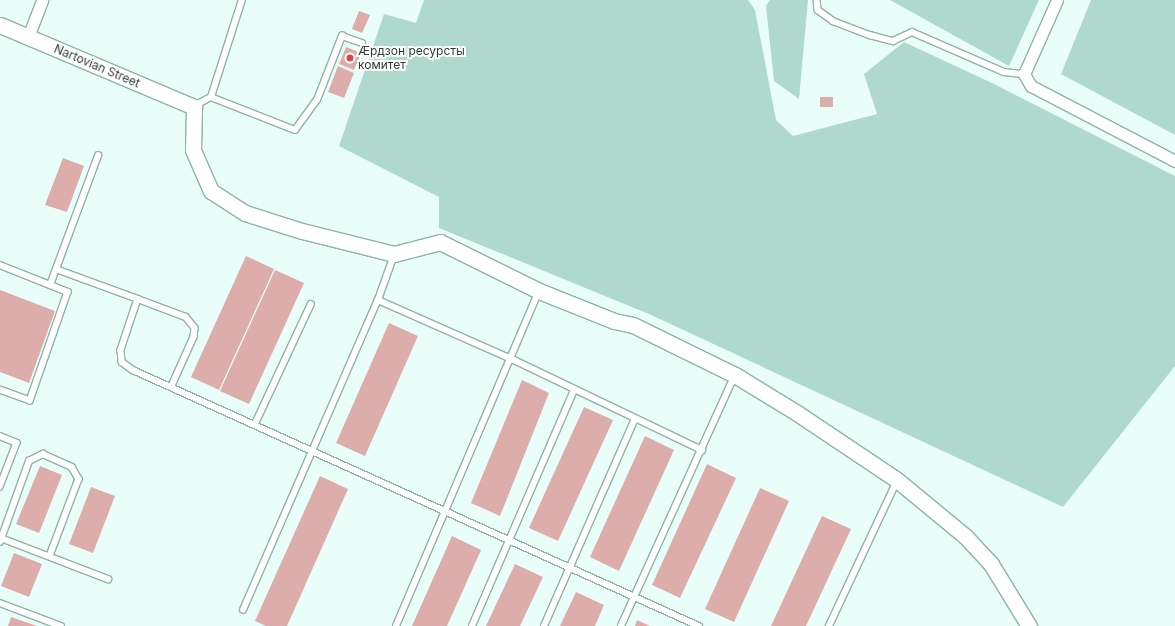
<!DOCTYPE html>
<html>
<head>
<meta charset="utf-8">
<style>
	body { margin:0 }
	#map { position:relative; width:1175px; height:626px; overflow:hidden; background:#e9fef8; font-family:Inter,sans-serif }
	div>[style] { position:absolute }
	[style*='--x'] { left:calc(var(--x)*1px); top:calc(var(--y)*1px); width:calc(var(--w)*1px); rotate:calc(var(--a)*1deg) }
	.green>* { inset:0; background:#b0d9ce }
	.building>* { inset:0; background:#dcadab }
	.roads { filter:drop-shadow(1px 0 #90b2a9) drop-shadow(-1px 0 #90b2a9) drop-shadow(0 1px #90b2a9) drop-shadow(0 -1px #90b2a9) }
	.lane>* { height:5.5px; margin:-2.75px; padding:0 2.75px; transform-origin:2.75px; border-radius:2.75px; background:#fff }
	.street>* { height:11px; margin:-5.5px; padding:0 5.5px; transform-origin:5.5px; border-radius:5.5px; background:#fff }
	.secondary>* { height:15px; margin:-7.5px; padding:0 7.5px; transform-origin:7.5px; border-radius:7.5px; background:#fff }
	.dots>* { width:11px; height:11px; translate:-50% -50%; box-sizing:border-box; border:2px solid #fff; border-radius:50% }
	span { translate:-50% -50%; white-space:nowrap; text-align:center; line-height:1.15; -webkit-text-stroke:4px #fff; paint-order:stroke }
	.poi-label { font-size:12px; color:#2f3d39 }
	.left { translate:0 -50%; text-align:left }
	.street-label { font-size:12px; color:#2f3d39 }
</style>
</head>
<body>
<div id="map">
	<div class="green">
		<i style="clip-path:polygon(424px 0,748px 0,755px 10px,776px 120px,793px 136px,877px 114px,864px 74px,904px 42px,992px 83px,1175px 176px,1175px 366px,1063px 507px,649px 314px,439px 228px,439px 197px,339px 146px,384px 14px,416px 23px)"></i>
		<i style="clip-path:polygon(770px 0,808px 0,799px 99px,774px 81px,766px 6px)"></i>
		<i style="clip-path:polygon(890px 0,1039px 0,1009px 66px)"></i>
		<i style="clip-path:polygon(1091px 0,1175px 0,1175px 135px,1061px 74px)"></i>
	</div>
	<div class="building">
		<i style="clip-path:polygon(359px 11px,370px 15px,362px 33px,352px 29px)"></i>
		<i style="clip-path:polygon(346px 47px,361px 53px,354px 70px,339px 64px)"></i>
		<i style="clip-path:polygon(338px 66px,354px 73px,344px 98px,328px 92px)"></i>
		<i style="clip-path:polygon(820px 97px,833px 97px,833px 107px,820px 107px)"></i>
		<i style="clip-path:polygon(63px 158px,84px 166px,67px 212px,45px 205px)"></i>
		<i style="clip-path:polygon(246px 256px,274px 269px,219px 390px,191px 377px)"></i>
		<i style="clip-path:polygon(275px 270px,304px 283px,249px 404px,220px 391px)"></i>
		<i style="clip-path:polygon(0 290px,55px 311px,29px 383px,0 372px)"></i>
		<i style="clip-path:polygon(389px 323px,418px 336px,365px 456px,336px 443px)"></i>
		<i style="clip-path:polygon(522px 380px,549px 393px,500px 516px,471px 503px)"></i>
		<i style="clip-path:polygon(584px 407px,613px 420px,558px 541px,529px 528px)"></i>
		<i style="clip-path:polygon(645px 436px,674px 450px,619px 571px,590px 557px)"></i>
		<i style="clip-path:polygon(707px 464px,736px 478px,680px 598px,652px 585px)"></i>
		<i style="clip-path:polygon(40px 466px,62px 475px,39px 533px,16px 524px)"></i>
		<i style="clip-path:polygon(320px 476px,348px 489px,287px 626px,266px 626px,255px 621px)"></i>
		<i style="clip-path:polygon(91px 487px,115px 496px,93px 553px,69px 544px)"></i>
		<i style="clip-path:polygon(760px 488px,789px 501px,734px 622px,705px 609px)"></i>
		<i style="clip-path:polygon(822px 516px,851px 529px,806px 626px,771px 626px)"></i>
		<i style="clip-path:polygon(452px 536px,481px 550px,447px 626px,412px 626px)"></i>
		<i style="clip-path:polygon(14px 553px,42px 564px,29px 597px,1px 586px)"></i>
		<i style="clip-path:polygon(515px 564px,543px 577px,520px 626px,486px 626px)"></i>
		<i style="clip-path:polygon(576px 592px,604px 605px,595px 626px,560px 626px)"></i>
		<i style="clip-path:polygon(11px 617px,37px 626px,8px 626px)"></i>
		<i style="clip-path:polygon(637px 620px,650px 626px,635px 626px)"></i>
	</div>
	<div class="roads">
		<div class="lane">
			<i style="--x:817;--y:0;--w:10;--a:84"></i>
			<i style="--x:818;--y:10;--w:19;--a:36"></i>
			<i style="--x:833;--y:21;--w:40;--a:21"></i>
			<i style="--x:870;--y:35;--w:24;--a:15"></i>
			<i style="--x:893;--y:41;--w:21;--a:-25"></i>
			<i style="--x:912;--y:32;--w:100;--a:23.5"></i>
			<i style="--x:1004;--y:72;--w:20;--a:6"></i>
			<i style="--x:211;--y:97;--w:90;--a:21.4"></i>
			<i style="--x:295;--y:130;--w:37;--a:-54"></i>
			<i style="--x:317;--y:100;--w:69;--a:-68.7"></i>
			<i style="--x:342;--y:36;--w:21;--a:19"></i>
			<i style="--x:194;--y:106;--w:19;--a:-28"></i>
			<i style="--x:211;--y:97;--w:102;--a:-72.3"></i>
			<i style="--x:0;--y:265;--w:73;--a:21.7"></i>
			<i style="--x:68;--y:292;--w:115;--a:109.2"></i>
			<i style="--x:30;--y:401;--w:32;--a:-160"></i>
			<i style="--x:56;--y:269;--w:87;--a:20.1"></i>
			<i style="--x:138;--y:299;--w:54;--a:108.4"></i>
			<i style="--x:121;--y:350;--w:12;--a:85"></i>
			<i style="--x:122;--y:362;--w:14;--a:36"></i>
			<i style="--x:133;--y:370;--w:621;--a:24.34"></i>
			<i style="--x:50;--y:285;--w:138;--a:-69.6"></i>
			<i style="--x:138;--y:299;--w:51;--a:20.6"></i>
			<i style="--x:186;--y:317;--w:14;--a:51"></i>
			<i style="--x:195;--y:328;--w:9;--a:96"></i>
			<i style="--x:194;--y:337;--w:54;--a:114.2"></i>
			<i style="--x:378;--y:300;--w:146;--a:23.8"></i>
			<i style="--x:512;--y:359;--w:211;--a:25.6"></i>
			<i style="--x:255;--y:424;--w:132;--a:-65"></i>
			<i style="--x:0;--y:436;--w:18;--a:22"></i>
			<i style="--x:17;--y:443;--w:47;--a:111.1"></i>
			<i style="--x:1;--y:538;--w:115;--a:21"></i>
			<i style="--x:0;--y:542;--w:86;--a:-70.3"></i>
			<i style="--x:29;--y:461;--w:16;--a:-27"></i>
			<i style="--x:43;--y:454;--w:32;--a:24"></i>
			<i style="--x:72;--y:467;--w:14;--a:60"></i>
			<i style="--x:79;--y:479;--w:82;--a:110.6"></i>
			<i style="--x:0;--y:603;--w:65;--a:20.7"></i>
			<i style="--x:243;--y:610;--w:338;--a:-66.5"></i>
			<i style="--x:378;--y:300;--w:48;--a:-70.4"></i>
			<i style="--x:396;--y:626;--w:364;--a:-66.9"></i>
			<i style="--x:472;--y:626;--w:257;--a:-66.6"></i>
			<i style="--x:544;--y:626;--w:226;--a:-66.3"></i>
			<i style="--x:621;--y:626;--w:276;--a:-65.6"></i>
			<i style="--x:829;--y:626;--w:160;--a:-64.9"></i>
		</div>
		<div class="street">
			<i style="--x:1057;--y:0;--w:81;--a:114"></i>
			<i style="--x:1024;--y:74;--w:14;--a:60"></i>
			<i style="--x:1031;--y:86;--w:162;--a:27.5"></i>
			<i style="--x:28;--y:37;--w:40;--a:-69"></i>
		</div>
		<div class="secondary">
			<i style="--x:0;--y:25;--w:211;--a:22.9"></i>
			<i style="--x:194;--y:107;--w:43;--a:91.3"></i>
			<i style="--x:193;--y:150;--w:45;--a:66.3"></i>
			<i style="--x:211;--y:191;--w:40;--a:32.9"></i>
			<i style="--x:245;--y:213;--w:60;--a:17.5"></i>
			<i style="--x:302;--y:231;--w:95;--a:14"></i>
			<i style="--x:394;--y:254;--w:48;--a:-14.6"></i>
			<i style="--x:440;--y:242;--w:110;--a:26.3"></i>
			<i style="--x:539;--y:291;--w:81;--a:21.8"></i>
			<i style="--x:614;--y:321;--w:19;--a:12"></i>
			<i style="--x:633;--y:325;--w:114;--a:26.1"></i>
			<i style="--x:735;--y:375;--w:73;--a:31.5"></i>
			<i style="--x:797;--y:413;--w:120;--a:33.8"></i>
			<i style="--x:897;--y:480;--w:88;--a:39.5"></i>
			<i style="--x:965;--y:536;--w:38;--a:47"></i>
			<i style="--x:991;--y:564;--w:73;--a:58.5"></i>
		</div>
	</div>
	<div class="dots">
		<i style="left:350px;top:58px;background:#d6464c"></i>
	</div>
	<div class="poi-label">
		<span class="left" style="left:358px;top:58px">Æрдзон ресурсты<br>комитет</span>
	</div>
	<div class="street-label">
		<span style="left:97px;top:66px;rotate:23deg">Nartovian Street</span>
	</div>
</div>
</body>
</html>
